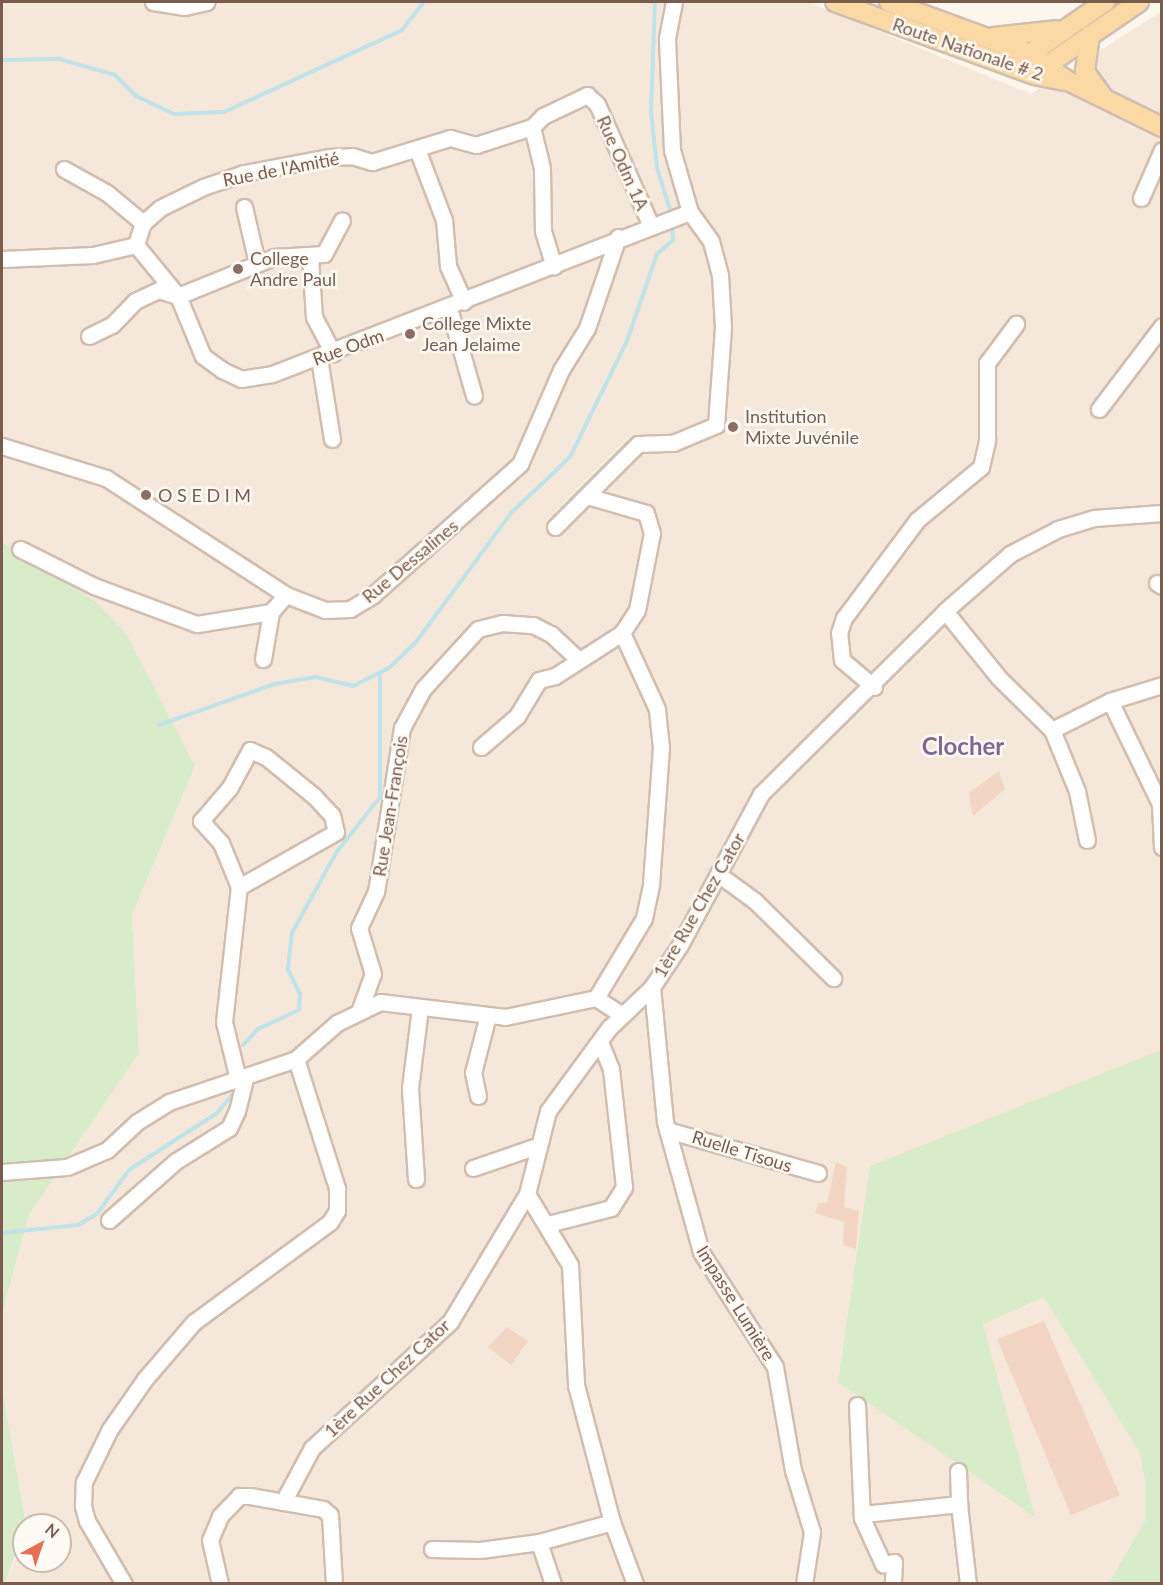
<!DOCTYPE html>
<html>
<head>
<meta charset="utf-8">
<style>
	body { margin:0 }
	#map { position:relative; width:1163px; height:1585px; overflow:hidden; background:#fdf6ec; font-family:Lato,sans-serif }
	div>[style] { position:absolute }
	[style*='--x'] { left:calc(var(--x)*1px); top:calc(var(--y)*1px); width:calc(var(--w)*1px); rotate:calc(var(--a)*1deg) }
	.residential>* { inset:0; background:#f5e8da }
	.green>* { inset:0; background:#d8ecc9 }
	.stream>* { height:4px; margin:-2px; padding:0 2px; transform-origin:2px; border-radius:2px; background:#bfe3e8 }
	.building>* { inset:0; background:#f3d5c3 }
	.roads { filter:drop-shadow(2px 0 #d1beb0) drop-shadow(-2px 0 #d1beb0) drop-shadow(0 2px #d1beb0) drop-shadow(0 -2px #d1beb0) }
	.minor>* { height:15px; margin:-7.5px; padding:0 7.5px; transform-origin:7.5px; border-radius:7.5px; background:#fff }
	.major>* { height:18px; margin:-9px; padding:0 9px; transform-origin:9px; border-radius:9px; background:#fbd9a5 }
	.dots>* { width:16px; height:16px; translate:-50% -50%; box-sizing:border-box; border:3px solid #fffaf3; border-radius:50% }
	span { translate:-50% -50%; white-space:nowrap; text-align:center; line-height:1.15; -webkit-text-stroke:5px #fffaf3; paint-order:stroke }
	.street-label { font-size:18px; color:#7a5c4d }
	.education-label { font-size:18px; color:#785e54 }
	.left { translate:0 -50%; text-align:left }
	.district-label { font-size:24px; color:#846695; font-weight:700 }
	.frame { position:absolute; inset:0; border:3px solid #7a5c4d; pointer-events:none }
	.north { position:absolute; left:12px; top:1513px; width:60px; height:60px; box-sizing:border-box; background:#fffaf3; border:2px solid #cabbb1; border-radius:50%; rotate:40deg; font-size:16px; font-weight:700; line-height:24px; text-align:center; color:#7a5c4d }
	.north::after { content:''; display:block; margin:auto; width:21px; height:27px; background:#e76f51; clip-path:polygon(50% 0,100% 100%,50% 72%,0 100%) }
</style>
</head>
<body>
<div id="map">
	<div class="residential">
		<i style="clip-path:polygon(2px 2px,808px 2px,1031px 94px,1161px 12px,1161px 1583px,5px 1583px,24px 1540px,24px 1561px,60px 1561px,60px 1525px,26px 1525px,2px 1387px,2px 1314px,29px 1215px,139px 1053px,132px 915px,195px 766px,53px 574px,2px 542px)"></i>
	</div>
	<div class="green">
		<i style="clip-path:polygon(2px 542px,96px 602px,127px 635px,195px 766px,132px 915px,139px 1053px,29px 1215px,2px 1314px)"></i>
		<i style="clip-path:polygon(1161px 1050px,1161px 1583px,1098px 1583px,1110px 1581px,1145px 1521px,1145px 1480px,1140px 1453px,1044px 1297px,983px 1324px,1035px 1517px,838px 1382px,870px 1166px)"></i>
		<i style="clip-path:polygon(2px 1387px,26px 1525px,5px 1584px,2px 1583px)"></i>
	</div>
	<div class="stream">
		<i style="--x:655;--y:2;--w:109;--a:92.1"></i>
		<i style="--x:651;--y:111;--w:57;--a:84"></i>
		<i style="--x:657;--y:168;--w:50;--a:72.6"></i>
		<i style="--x:2;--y:60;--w:57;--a:-1"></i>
		<i style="--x:59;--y:59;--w:58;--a:15.9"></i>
		<i style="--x:115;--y:75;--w:30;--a:45"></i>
		<i style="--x:136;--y:96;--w:42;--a:25.3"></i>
		<i style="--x:174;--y:114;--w:50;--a:-2.3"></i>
		<i style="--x:224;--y:112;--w:196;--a:-24.7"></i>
		<i style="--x:402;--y:30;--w:36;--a:-52"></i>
		<i style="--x:159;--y:725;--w:123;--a:-19.5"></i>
		<i style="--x:275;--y:684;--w:41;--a:-9.9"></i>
		<i style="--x:315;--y:677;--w:39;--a:13"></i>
		<i style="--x:353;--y:686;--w:40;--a:-26.6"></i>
		<i style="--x:389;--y:668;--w:37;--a:-44"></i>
		<i style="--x:416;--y:642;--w:160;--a:-53.6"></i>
		<i style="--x:511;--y:513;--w:81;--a:-43.5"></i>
		<i style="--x:570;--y:457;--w:129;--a:-63.8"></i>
		<i style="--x:627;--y:341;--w:92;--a:-71"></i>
		<i style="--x:657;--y:254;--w:21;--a:-41"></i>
		<i style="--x:673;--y:240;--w:17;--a:-93"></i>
		<i style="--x:243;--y:1045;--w:22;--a:-47"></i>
		<i style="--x:258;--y:1029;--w:45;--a:-24.9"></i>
		<i style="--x:299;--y:1010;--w:16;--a:-86"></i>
		<i style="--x:300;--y:994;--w:28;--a:-116"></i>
		<i style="--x:288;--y:969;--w:36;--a:-84"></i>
		<i style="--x:292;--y:933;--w:91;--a:-61.2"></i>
		<i style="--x:336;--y:853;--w:71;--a:-51.8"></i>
		<i style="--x:380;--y:797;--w:124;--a:-90"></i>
		<i style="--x:2;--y:1233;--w:76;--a:-6"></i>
		<i style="--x:78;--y:1225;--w:22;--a:-30"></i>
		<i style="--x:97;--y:1214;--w:54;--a:-54"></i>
		<i style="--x:129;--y:1170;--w:105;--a:-32.9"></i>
		<i style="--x:217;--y:1113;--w:26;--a:-50"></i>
	</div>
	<div class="building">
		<i style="clip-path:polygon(999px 771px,1005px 789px,973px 816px,969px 793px)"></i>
		<i style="clip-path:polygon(836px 1162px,847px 1167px,844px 1207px,859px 1211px,856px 1249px,843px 1245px,844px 1222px,815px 1213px,818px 1203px,827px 1203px)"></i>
		<i style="clip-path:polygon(1044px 1321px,1120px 1495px,1071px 1515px,997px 1339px)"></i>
		<i style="clip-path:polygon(507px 1327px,528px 1341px,511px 1365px,488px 1347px)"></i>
	</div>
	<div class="roads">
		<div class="minor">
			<i style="--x:153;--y:2;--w:32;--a:9"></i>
			<i style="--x:185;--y:7;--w:22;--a:-13"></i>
			<i style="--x:532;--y:127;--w:16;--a:-45"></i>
			<i style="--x:543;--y:116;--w:49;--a:-25.5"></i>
			<i style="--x:587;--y:95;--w:13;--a:42"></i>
			<i style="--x:597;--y:104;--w:133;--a:66.1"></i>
			<i style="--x:417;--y:149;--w:76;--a:69.2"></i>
			<i style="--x:444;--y:220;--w:46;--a:85"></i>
			<i style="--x:448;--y:266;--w:39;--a:66"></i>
			<i style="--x:64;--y:169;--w:49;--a:29.2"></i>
			<i style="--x:107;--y:193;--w:47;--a:39.8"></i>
			<i style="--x:1141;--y:198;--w:52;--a:-66.4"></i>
			<i style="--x:244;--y:207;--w:57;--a:76.9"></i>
			<i style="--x:143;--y:223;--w:23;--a:-41"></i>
			<i style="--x:160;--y:208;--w:48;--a:-26"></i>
			<i style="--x:203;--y:187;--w:43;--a:-18.9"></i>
			<i style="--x:244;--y:173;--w:86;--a:-10.7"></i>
			<i style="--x:329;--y:157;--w:23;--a:-2"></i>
			<i style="--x:352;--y:156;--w:21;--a:17"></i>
			<i style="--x:372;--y:162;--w:82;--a:-17.1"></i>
			<i style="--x:450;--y:138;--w:27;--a:15"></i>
			<i style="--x:476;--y:145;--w:59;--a:-17.8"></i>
			<i style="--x:532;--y:127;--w:42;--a:76.3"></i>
			<i style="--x:542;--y:168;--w:63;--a:89.1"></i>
			<i style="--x:543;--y:231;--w:37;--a:73"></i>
			<i style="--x:143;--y:223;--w:23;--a:108"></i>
			<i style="--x:136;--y:245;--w:66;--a:50.5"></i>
			<i style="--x:178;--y:296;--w:104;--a:-22.1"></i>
			<i style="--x:274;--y:257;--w:50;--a:-3.4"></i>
			<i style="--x:324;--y:254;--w:38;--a:-62"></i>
			<i style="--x:310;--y:257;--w:60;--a:86.2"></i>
			<i style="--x:314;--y:317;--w:41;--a:62.2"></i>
			<i style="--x:2;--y:259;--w:91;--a:-2.5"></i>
			<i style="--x:93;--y:255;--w:44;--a:-13.1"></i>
			<i style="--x:449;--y:308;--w:91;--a:74.1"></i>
			<i style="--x:89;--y:336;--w:25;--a:-26"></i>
			<i style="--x:112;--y:325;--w:33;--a:-46"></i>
			<i style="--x:135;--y:301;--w:26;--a:-25"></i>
			<i style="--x:159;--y:290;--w:20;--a:18"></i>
			<i style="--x:178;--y:296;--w:65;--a:67.4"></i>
			<i style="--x:203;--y:356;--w:24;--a:36"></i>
			<i style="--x:222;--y:370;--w:21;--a:25"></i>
			<i style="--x:241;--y:379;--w:31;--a:-9"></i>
			<i style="--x:272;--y:374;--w:448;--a:-21.2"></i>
			<i style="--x:319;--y:358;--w:82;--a:80.9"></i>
			<i style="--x:1099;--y:409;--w:104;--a:-52.8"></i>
			<i style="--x:2;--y:446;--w:109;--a:17.1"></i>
			<i style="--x:106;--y:478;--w:215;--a:33"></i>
			<i style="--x:286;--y:595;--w:42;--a:21"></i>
			<i style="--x:325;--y:610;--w:25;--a:-2"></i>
			<i style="--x:350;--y:609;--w:27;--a:-31"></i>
			<i style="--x:373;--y:595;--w:197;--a:-41.7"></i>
			<i style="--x:520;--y:464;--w:103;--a:-66.4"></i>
			<i style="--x:561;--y:370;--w:49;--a:-58.2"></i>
			<i style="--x:587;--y:328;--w:96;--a:-71.2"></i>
			<i style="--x:555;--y:527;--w:117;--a:-45"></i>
			<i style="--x:638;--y:444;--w:35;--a:-2"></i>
			<i style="--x:673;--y:443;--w:47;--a:-22.7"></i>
			<i style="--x:716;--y:425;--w:98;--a:-85.9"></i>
			<i style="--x:723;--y:327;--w:52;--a:-93.3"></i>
			<i style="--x:720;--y:275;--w:35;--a:-105"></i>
			<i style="--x:711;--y:241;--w:36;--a:-126"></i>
			<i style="--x:690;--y:212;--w:65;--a:-106.2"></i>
			<i style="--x:672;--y:150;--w:112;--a:-92.6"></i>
			<i style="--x:667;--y:38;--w:37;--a:-79"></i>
			<i style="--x:20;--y:549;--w:83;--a:26.6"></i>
			<i style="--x:94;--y:586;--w:110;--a:20.3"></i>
			<i style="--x:197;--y:624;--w:75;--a:-9.2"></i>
			<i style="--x:271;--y:612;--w:23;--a:-49"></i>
			<i style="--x:1157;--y:583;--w:6;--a:31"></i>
			<i style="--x:945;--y:611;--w:86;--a:51.1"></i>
			<i style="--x:999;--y:678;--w:74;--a:44.5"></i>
			<i style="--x:1052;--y:730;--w:66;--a:67.7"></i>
			<i style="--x:1077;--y:791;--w:50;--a:78.5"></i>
			<i style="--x:263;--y:659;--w:48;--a:-80.3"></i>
			<i style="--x:874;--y:687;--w:42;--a:-139.8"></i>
			<i style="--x:842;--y:660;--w:27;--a:-96"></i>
			<i style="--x:839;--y:633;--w:16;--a:-72"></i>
			<i style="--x:844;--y:618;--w:122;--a:-53.3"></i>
			<i style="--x:917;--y:520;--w:83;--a:-39.6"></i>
			<i style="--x:981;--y:467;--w:28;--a:-77"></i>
			<i style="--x:987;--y:440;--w:77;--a:-90"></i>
			<i style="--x:987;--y:363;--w:49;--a:-53.4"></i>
			<i style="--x:1110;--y:701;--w:114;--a:64.1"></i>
			<i style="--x:1160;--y:804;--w:43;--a:87.3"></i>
			<i style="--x:1052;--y:730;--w:65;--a:-26.6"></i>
			<i style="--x:1110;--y:701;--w:54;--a:-17.1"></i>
			<i style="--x:481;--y:747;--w:48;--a:-40.7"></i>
			<i style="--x:517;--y:716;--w:42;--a:-58.6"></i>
			<i style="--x:539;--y:680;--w:16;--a:-14"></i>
			<i style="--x:555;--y:676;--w:80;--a:-32.7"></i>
			<i style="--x:622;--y:633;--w:27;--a:-57"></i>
			<i style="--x:637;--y:610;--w:78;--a:-79"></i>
			<i style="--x:652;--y:533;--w:21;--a:-107"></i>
			<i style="--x:646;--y:513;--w:61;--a:-163.9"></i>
			<i style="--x:718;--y:874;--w:46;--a:36.1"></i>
			<i style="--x:755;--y:901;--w:110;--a:44.6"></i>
			<i style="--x:652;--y:987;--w:136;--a:84.5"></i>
			<i style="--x:665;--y:1122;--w:135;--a:74.5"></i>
			<i style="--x:701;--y:1252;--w:137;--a:57.2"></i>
			<i style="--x:775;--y:1367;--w:105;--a:80.1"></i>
			<i style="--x:793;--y:1470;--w:65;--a:73"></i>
			<i style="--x:812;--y:1532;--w:53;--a:98.7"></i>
			<i style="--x:596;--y:998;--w:93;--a:-59"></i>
			<i style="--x:644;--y:918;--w:35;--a:-78"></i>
			<i style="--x:651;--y:884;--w:136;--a:-85.8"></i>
			<i style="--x:661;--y:748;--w:39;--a:-96"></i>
			<i style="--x:657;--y:709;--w:84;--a:-114.7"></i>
			<i style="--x:360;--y:1009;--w:37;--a:-70"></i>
			<i style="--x:373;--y:974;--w:48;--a:-106.9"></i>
			<i style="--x:359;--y:928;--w:40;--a:-65"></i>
			<i style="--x:376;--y:892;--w:166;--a:-81"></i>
			<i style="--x:402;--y:728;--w:44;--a:-61.7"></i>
			<i style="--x:423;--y:689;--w:81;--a:-47.5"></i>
			<i style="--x:478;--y:629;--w:25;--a:-14"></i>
			<i style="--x:502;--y:623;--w:31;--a:4"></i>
			<i style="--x:533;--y:625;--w:20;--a:27"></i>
			<i style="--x:551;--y:634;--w:38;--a:43"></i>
			<i style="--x:478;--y:1096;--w:24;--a:-102"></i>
			<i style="--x:473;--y:1073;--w:60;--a:-75.5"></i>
			<i style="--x:667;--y:1130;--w:157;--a:15.9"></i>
			<i style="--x:473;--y:1168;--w:68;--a:-19"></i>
			<i style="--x:2;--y:1172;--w:65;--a:-4.4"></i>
			<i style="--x:67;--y:1167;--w:43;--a:-23"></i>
			<i style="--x:107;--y:1150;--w:41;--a:-43"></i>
			<i style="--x:137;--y:1122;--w:38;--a:-32"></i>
			<i style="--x:169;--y:1102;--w:134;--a:-18.7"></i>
			<i style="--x:296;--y:1059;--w:55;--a:-41.3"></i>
			<i style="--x:337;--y:1023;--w:48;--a:-26"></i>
			<i style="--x:380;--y:1002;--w:126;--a:6.8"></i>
			<i style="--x:505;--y:1017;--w:93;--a:-11.8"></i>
			<i style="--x:596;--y:998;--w:31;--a:33"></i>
			<i style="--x:416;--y:1179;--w:91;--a:-93.8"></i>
			<i style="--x:410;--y:1088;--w:81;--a:-82.9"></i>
			<i style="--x:527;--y:1194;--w:83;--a:58.8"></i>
			<i style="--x:570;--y:1265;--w:120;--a:87.1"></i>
			<i style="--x:576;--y:1385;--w:142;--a:75.3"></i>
			<i style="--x:612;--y:1522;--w:66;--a:69.6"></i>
			<i style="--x:109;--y:1220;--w:89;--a:-41.4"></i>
			<i style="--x:176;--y:1161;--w:62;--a:-31.9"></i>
			<i style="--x:229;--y:1128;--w:19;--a:-65"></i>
			<i style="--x:237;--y:1111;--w:30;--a:-76"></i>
			<i style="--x:244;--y:1082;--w:7;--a:-153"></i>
			<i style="--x:238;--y:1079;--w:59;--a:-103.8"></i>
			<i style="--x:224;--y:1022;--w:136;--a:-83.7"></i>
			<i style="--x:239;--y:887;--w:48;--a:-112.2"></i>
			<i style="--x:221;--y:843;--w:30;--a:-132"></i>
			<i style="--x:201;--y:821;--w:45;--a:-49.5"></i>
			<i style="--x:230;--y:787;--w:42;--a:-61.6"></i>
			<i style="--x:250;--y:750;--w:17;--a:24"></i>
			<i style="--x:266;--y:757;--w:62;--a:39.1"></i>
			<i style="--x:314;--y:796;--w:26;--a:47"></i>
			<i style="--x:332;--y:815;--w:17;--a:77"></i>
			<i style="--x:336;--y:832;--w:112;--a:150.4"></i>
			<i style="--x:548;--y:1224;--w:65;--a:-14.3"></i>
			<i style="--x:611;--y:1208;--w:25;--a:-58"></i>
			<i style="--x:624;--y:1187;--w:119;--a:-96.3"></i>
			<i style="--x:611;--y:1069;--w:29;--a:-112"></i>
			<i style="--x:857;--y:1405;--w:113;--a:87.5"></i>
			<i style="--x:862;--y:1518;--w:51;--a:65.5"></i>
			<i style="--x:883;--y:1564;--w:11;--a:-10"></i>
			<i style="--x:894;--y:1562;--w:22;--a:93"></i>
			<i style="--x:958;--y:1471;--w:33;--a:88"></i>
			<i style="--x:283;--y:1502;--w:61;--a:-61.8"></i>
			<i style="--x:312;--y:1448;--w:187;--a:-42.4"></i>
			<i style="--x:450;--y:1322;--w:149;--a:-59"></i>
			<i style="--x:527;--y:1194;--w:86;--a:-75.8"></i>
			<i style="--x:548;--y:1111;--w:103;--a:-53.7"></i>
			<i style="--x:609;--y:1028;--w:59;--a:-43.6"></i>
			<i style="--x:652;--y:987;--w:50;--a:-56.3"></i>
			<i style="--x:680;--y:945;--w:171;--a:-61.8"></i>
			<i style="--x:761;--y:794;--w:260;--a:-44.8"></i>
			<i style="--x:945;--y:611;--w:86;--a:-41.2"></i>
			<i style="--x:1010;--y:554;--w:54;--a:-27.5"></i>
			<i style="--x:1058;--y:529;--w:38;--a:-17"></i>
			<i style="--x:1094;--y:518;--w:68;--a:-4.2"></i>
			<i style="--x:863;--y:1514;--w:97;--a:-5.9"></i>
			<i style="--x:959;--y:1504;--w:81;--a:83.6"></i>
			<i style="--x:539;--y:1542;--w:44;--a:71.6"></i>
			<i style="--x:432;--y:1549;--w:48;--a:1.2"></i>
			<i style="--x:480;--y:1550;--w:60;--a:-7.7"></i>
			<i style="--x:539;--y:1542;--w:76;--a:-15.3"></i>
			<i style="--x:124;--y:1584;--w:73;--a:-120.4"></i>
			<i style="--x:87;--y:1521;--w:16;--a:-105"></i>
			<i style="--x:83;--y:1506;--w:24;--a:-88"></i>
			<i style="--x:84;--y:1482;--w:59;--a:-63.9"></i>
			<i style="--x:110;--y:1429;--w:61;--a:-55"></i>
			<i style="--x:145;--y:1379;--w:75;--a:-49.3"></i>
			<i style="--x:194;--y:1322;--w:169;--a:-36.3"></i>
			<i style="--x:330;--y:1222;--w:13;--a:-58"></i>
			<i style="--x:337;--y:1211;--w:23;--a:-90"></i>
			<i style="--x:337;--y:1188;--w:135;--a:-107.6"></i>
			<i style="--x:220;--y:1584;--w:45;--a:-102.8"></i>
			<i style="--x:210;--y:1540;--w:26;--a:-67"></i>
			<i style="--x:220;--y:1516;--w:28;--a:-46"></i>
			<i style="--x:239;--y:1496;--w:11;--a:0"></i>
			<i style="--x:250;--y:1496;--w:74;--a:10.1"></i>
			<i style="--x:323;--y:1509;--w:9;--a:41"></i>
			<i style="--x:330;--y:1515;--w:69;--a:86.7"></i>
		</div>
		<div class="major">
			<i style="--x:835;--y:2;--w:212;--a:20.1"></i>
			<i style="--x:1034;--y:75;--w:32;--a:11"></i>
			<i style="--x:889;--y:2;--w:150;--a:20.2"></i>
			<i style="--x:1030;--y:54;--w:47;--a:35.4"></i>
			<i style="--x:1068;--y:81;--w:105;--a:26.1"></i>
			<i style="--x:1090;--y:35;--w:37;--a:98"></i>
			<i style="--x:1085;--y:72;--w:31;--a:54"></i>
			<i style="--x:994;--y:37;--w:62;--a:-6.4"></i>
			<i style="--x:1023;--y:59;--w:100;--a:-34.8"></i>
			<i style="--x:1040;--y:70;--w:120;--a:-34.5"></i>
		</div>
	</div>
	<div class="dots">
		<i style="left:238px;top:269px;background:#8d6e63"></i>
		<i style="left:410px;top:334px;background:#8d6e63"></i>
		<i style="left:733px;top:427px;background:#8d6e63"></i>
		<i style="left:146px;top:495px;background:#8d6e63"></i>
	</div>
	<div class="street-label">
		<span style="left:968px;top:49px;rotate:19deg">Route Nationale # 2</span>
		<span style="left:623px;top:163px;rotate:66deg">Rue Odm 1A</span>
		<span style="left:281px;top:169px;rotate:-11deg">Rue de l'Amitié</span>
		<span style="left:348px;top:347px;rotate:-20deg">Rue Odm</span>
		<span style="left:410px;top:561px;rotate:-40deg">Rue Dessalines</span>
		<span style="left:390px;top:806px;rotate:-81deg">Rue Jean-François</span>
		<span style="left:699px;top:905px;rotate:-60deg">1ère Rue Chez Cator</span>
		<span style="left:742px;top:1151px;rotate:17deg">Ruelle Tisous</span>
		<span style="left:736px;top:1303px;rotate:58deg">Impasse Lumière</span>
		<span style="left:387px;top:1378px;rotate:-43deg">1ère Rue Chez Cator</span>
	</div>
	<div class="education-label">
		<span class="left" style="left:250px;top:269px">College<br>Andre Paul</span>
		<span class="left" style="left:422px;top:334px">College Mixte<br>Jean Jelaime</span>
		<span class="left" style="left:745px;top:427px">Institution<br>Mixte Juvénile</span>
		<span class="left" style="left:158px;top:495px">O S E D I M</span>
	</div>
	<div class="district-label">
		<span style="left:963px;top:746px">Clocher</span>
	</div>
	<div class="frame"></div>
	<div class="north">N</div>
</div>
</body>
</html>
